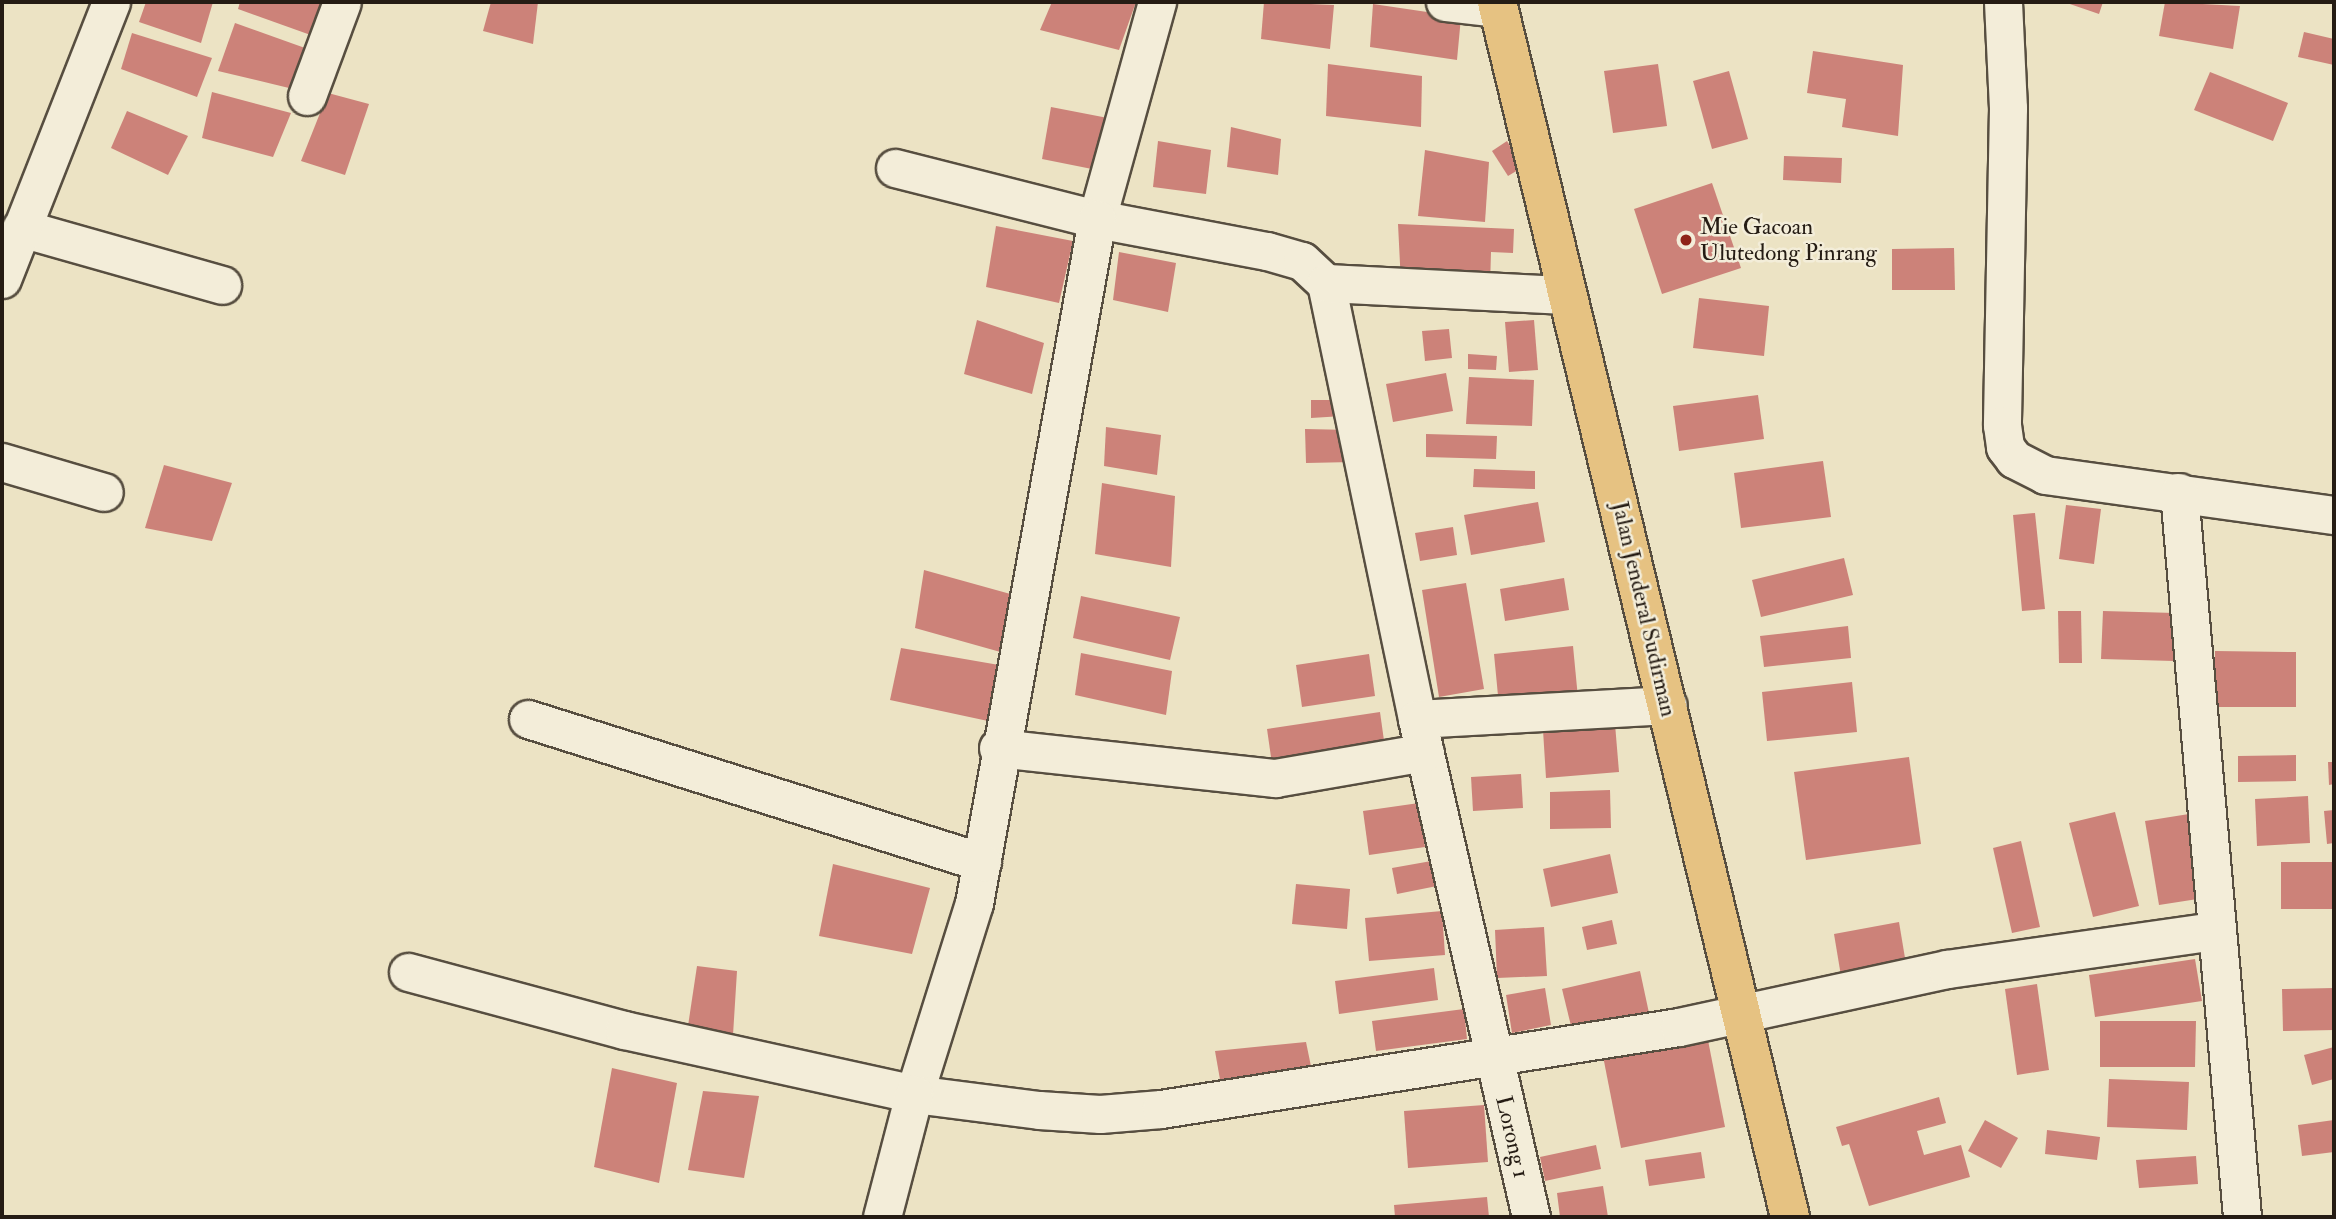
<!DOCTYPE html>
<html>
<head>
<meta charset="utf-8">
<style>
	body { margin:0 }
	#map { position:relative; width:2336px; height:1219px; overflow:hidden; background:#ece3c4; font-family:"IM FELL Double Pica",serif }
	div>[style] { position:absolute }
	[style*='--x'] { left:calc(var(--x)*1px); top:calc(var(--y)*1px); width:calc(var(--w)*1px); rotate:calc(var(--a)*1deg) }
	.building>* { inset:0; background:#cc8279 }
	.roads { filter:drop-shadow(2px 0 #574e40) drop-shadow(-2px 0 #574e40) drop-shadow(0 2px #574e40) drop-shadow(0 -2px #574e40) }
	.minor>* { height:37px; margin:-18.5px; padding:0 18.5px; transform-origin:18.5px; border-radius:18.5px; background:#f3edd9 }
	.highway>* { height:38px; margin:-19px; padding:0 19px; transform-origin:19px; border-radius:19px; background:#e6c282 }
	.dots>* { width:19px; height:19px; translate:-50% -50%; box-sizing:border-box; border:4px solid #f3edd9; border-radius:50% }
	span { translate:-50% -50%; white-space:nowrap; text-align:center; line-height:1.15; -webkit-text-stroke:5px #f3edd9; paint-order:stroke }
	.poi-label { font-size:23px; color:#251c14 }
	.left { translate:0 -50%; text-align:left }
	.street-label { font-size:23px; color:#251c14 }
	.frame { position:absolute; inset:0; border:4px solid #251c14; pointer-events:none }
</style>
</head>
<body>
<div id="map">
	<div class="building">
		<i style="clip-path:polygon(146px 2px,213px 2px,201px 43px,139px 22px)"></i>
		<i style="clip-path:polygon(240px 2px,326px 2px,319px 38px,238px 9px)"></i>
		<i style="clip-path:polygon(491px 2px,538px 2px,533px 44px,483px 31px)"></i>
		<i style="clip-path:polygon(1052px 2px,1136px 2px,1119px 50px,1040px 30px)"></i>
		<i style="clip-path:polygon(1264px 2px,1334px 5px,1330px 49px,1261px 39px)"></i>
		<i style="clip-path:polygon(2064px 2px,2103px 2px,2099px 14px)"></i>
		<i style="clip-path:polygon(2165px 2px,2240px 6px,2233px 49px,2159px 36px)"></i>
		<i style="clip-path:polygon(1373px 4px,1461px 17px,1457px 60px,1370px 47px)"></i>
		<i style="clip-path:polygon(235px 23px,305px 48px,289px 88px,218px 71px)"></i>
		<i style="clip-path:polygon(2304px 32px,2334px 39px,2334px 65px,2298px 57px)"></i>
		<i style="clip-path:polygon(132px 33px,212px 58px,197px 97px,121px 69px)"></i>
		<i style="clip-path:polygon(1813px 51px,1903px 65px,1898px 136px,1842px 127px,1846px 99px,1807px 93px)"></i>
		<i style="clip-path:polygon(1328px 64px,1422px 76px,1421px 127px,1326px 116px)"></i>
		<i style="clip-path:polygon(1658px 64px,1667px 126px,1613px 133px,1604px 71px)"></i>
		<i style="clip-path:polygon(1729px 71px,1748px 139px,1712px 149px,1693px 81px)"></i>
		<i style="clip-path:polygon(2210px 72px,2288px 103px,2273px 141px,2194px 110px)"></i>
		<i style="clip-path:polygon(212px 92px,291px 113px,273px 157px,202px 138px)"></i>
		<i style="clip-path:polygon(328px 93px,369px 104px,345px 175px,301px 161px)"></i>
		<i style="clip-path:polygon(1051px 107px,1113px 119px,1102px 171px,1042px 159px)"></i>
		<i style="clip-path:polygon(127px 111px,188px 136px,168px 175px,111px 148px)"></i>
		<i style="clip-path:polygon(1231px 127px,1281px 139px,1278px 175px,1227px 167px)"></i>
		<i style="clip-path:polygon(1158px 141px,1211px 150px,1206px 194px,1153px 187px)"></i>
		<i style="clip-path:polygon(1507px 141px,1523px 167px,1508px 176px,1492px 151px)"></i>
		<i style="clip-path:polygon(1425px 150px,1489px 162px,1485px 222px,1418px 216px)"></i>
		<i style="clip-path:polygon(1784px 156px,1842px 158px,1841px 183px,1783px 180px)"></i>
		<i style="clip-path:polygon(1712px 183px,1741px 268px,1662px 294px,1634px 209px)"></i>
		<i style="clip-path:polygon(1398px 224px,1514px 229px,1513px 253px,1491px 252px,1490px 287px,1401px 284px)"></i>
		<i style="clip-path:polygon(996px 226px,1073px 241px,1059px 303px,986px 287px)"></i>
		<i style="clip-path:polygon(1954px 248px,1955px 290px,1892px 290px,1892px 249px)"></i>
		<i style="clip-path:polygon(1119px 252px,1176px 263px,1168px 312px,1113px 300px)"></i>
		<i style="clip-path:polygon(1699px 298px,1769px 306px,1764px 356px,1693px 348px)"></i>
		<i style="clip-path:polygon(977px 320px,1044px 343px,1032px 394px,964px 374px)"></i>
		<i style="clip-path:polygon(1534px 320px,1538px 370px,1509px 372px,1505px 322px)"></i>
		<i style="clip-path:polygon(1449px 329px,1452px 358px,1425px 361px,1422px 331px)"></i>
		<i style="clip-path:polygon(1468px 354px,1497px 356px,1496px 370px,1468px 369px)"></i>
		<i style="clip-path:polygon(1446px 373px,1453px 411px,1393px 422px,1386px 384px)"></i>
		<i style="clip-path:polygon(1469px 377px,1534px 380px,1532px 426px,1466px 424px)"></i>
		<i style="clip-path:polygon(1758px 395px,1764px 439px,1679px 451px,1673px 406px)"></i>
		<i style="clip-path:polygon(1311px 400px,1342px 400px,1343px 416px,1311px 418px)"></i>
		<i style="clip-path:polygon(1106px 427px,1161px 435px,1157px 475px,1104px 466px)"></i>
		<i style="clip-path:polygon(1305px 429px,1351px 430px,1353px 462px,1306px 463px)"></i>
		<i style="clip-path:polygon(1426px 434px,1497px 436px,1496px 459px,1426px 457px)"></i>
		<i style="clip-path:polygon(1823px 461px,1831px 517px,1741px 528px,1734px 473px)"></i>
		<i style="clip-path:polygon(164px 465px,232px 483px,212px 541px,145px 528px)"></i>
		<i style="clip-path:polygon(1474px 469px,1535px 471px,1535px 489px,1473px 487px)"></i>
		<i style="clip-path:polygon(1102px 483px,1175px 496px,1171px 567px,1095px 554px)"></i>
		<i style="clip-path:polygon(1538px 502px,1545px 542px,1471px 555px,1464px 515px)"></i>
		<i style="clip-path:polygon(2066px 505px,2101px 509px,2094px 564px,2059px 559px)"></i>
		<i style="clip-path:polygon(2035px 513px,2045px 609px,2022px 611px,2013px 515px)"></i>
		<i style="clip-path:polygon(1453px 527px,1457px 555px,1420px 561px,1415px 533px)"></i>
		<i style="clip-path:polygon(1844px 558px,1853px 595px,1761px 617px,1752px 580px)"></i>
		<i style="clip-path:polygon(924px 570px,1014px 595px,1004px 653px,915px 628px)"></i>
		<i style="clip-path:polygon(1564px 578px,1569px 610px,1505px 621px,1500px 589px)"></i>
		<i style="clip-path:polygon(1466px 583px,1484px 689px,1439px 697px,1422px 590px)"></i>
		<i style="clip-path:polygon(1081px 596px,1180px 617px,1170px 660px,1073px 638px)"></i>
		<i style="clip-path:polygon(2058px 611px,2081px 611px,2082px 663px,2059px 663px)"></i>
		<i style="clip-path:polygon(2103px 611px,2175px 613px,2174px 661px,2101px 659px)"></i>
		<i style="clip-path:polygon(1848px 626px,1851px 658px,1764px 667px,1760px 636px)"></i>
		<i style="clip-path:polygon(1573px 646px,1578px 698px,1499px 706px,1494px 654px)"></i>
		<i style="clip-path:polygon(901px 648px,999px 665px,988px 721px,890px 700px)"></i>
		<i style="clip-path:polygon(2215px 651px,2296px 652px,2296px 707px,2215px 707px)"></i>
		<i style="clip-path:polygon(1081px 653px,1172px 671px,1166px 715px,1075px 695px)"></i>
		<i style="clip-path:polygon(1369px 654px,1375px 696px,1302px 707px,1296px 665px)"></i>
		<i style="clip-path:polygon(1852px 682px,1857px 732px,1767px 741px,1762px 692px)"></i>
		<i style="clip-path:polygon(1380px 712px,1386px 755px,1273px 771px,1267px 729px)"></i>
		<i style="clip-path:polygon(1615px 724px,1619px 772px,1546px 778px,1543px 730px)"></i>
		<i style="clip-path:polygon(2296px 755px,2296px 781px,2238px 782px,2238px 756px)"></i>
		<i style="clip-path:polygon(1909px 757px,1921px 844px,1806px 860px,1794px 772px)"></i>
		<i style="clip-path:polygon(2328px 762px,2334px 762px,2334px 784px,2329px 785px)"></i>
		<i style="clip-path:polygon(1521px 774px,1523px 808px,1473px 811px,1471px 777px)"></i>
		<i style="clip-path:polygon(1610px 790px,1611px 828px,1550px 829px,1550px 792px)"></i>
		<i style="clip-path:polygon(2308px 796px,2310px 843px,2257px 846px,2255px 799px)"></i>
		<i style="clip-path:polygon(1419px 803px,1425px 847px,1369px 855px,1363px 811px)"></i>
		<i style="clip-path:polygon(2334px 810px,2334px 843px,2327px 844px,2324px 811px)"></i>
		<i style="clip-path:polygon(2115px 812px,2139px 906px,2093px 917px,2069px 823px)"></i>
		<i style="clip-path:polygon(2189px 814px,2204px 898px,2159px 905px,2145px 821px)"></i>
		<i style="clip-path:polygon(2021px 841px,2040px 927px,2012px 933px,1993px 848px)"></i>
		<i style="clip-path:polygon(1610px 854px,1618px 893px,1551px 907px,1543px 869px)"></i>
		<i style="clip-path:polygon(1437px 860px,1442px 885px,1397px 894px,1392px 868px)"></i>
		<i style="clip-path:polygon(2281px 862px,2334px 862px,2334px 909px,2281px 909px)"></i>
		<i style="clip-path:polygon(833px 864px,930px 888px,912px 954px,819px 936px)"></i>
		<i style="clip-path:polygon(1296px 884px,1350px 889px,1347px 929px,1292px 924px)"></i>
		<i style="clip-path:polygon(1442px 911px,1445px 955px,1369px 961px,1365px 918px)"></i>
		<i style="clip-path:polygon(1612px 920px,1617px 944px,1587px 950px,1582px 927px)"></i>
		<i style="clip-path:polygon(1899px 922px,1907px 970px,1842px 982px,1834px 934px)"></i>
		<i style="clip-path:polygon(1544px 927px,1547px 976px,1497px 978px,1495px 930px)"></i>
		<i style="clip-path:polygon(2195px 959px,2202px 1001px,2095px 1017px,2089px 975px)"></i>
		<i style="clip-path:polygon(697px 966px,737px 971px,733px 1035px,688px 1026px)"></i>
		<i style="clip-path:polygon(1434px 968px,1438px 1000px,1339px 1014px,1335px 981px)"></i>
		<i style="clip-path:polygon(1640px 971px,1649px 1013px,1572px 1030px,1562px 989px)"></i>
		<i style="clip-path:polygon(2037px 984px,2049px 1070px,2017px 1075px,2005px 989px)"></i>
		<i style="clip-path:polygon(1545px 988px,1551px 1025px,1512px 1033px,1506px 995px)"></i>
		<i style="clip-path:polygon(2334px 988px,2334px 1030px,2283px 1031px,2282px 989px)"></i>
		<i style="clip-path:polygon(1464px 1009px,1467px 1039px,1376px 1051px,1372px 1021px)"></i>
		<i style="clip-path:polygon(2100px 1021px,2196px 1021px,2195px 1067px,2100px 1067px)"></i>
		<i style="clip-path:polygon(1706px 1030px,1725px 1127px,1621px 1148px,1602px 1051px)"></i>
		<i style="clip-path:polygon(1306px 1042px,1314px 1081px,1222px 1091px,1215px 1051px)"></i>
		<i style="clip-path:polygon(2334px 1047px,2334px 1079px,2312px 1085px,2304px 1055px)"></i>
		<i style="clip-path:polygon(612px 1068px,677px 1083px,659px 1183px,594px 1167px)"></i>
		<i style="clip-path:polygon(2109px 1079px,2189px 1082px,2187px 1130px,2107px 1127px)"></i>
		<i style="clip-path:polygon(703px 1091px,759px 1096px,744px 1178px,688px 1170px)"></i>
		<i style="clip-path:polygon(1939px 1097px,1946px 1123px,1917px 1131px,1924px 1155px,1961px 1145px,1970px 1177px,1869px 1206px,1849px 1144px,1842px 1146px,1836px 1127px)"></i>
		<i style="clip-path:polygon(1484px 1105px,1488px 1162px,1408px 1168px,1404px 1111px)"></i>
		<i style="clip-path:polygon(1985px 1120px,2018px 1138px,2001px 1168px,1968px 1151px)"></i>
		<i style="clip-path:polygon(2334px 1120px,2334px 1152px,2302px 1156px,2298px 1125px)"></i>
		<i style="clip-path:polygon(2047px 1130px,2100px 1137px,2097px 1160px,2045px 1154px)"></i>
		<i style="clip-path:polygon(1596px 1145px,1601px 1169px,1545px 1181px,1540px 1157px)"></i>
		<i style="clip-path:polygon(1701px 1152px,1705px 1178px,1649px 1186px,1645px 1160px)"></i>
		<i style="clip-path:polygon(2196px 1156px,2198px 1184px,2139px 1188px,2136px 1160px)"></i>
		<i style="clip-path:polygon(1603px 1186px,1608px 1217px,1560px 1217px,1557px 1193px)"></i>
		<i style="clip-path:polygon(1487px 1197px,1489px 1217px,1395px 1217px,1394px 1205px)"></i>
	</div>
	<div class="roads">
		<div class="minor">
			<i style="--x:1157;--y:2;--w:225;--a:105.5"></i>
			<i style="--x:1097;--y:219;--w:173;--a:10.7"></i>
			<i style="--x:1267;--y:251;--w:36;--a:16"></i>
			<i style="--x:1302;--y:261;--w:33;--a:43"></i>
			<i style="--x:1326;--y:283;--w:445;--a:78.2"></i>
			<i style="--x:1417;--y:719;--w:511;--a:77.11"></i>
			<i style="--x:1445;--y:2;--w:53;--a:6.5"></i>
			<i style="--x:2003;--y:2;--w:106;--a:87.3"></i>
			<i style="--x:2008;--y:108;--w:317;--a:91.1"></i>
			<i style="--x:2002;--y:425;--w:22;--a:82"></i>
			<i style="--x:2005;--y:447;--w:15;--a:53"></i>
			<i style="--x:2014;--y:459;--w:35;--a:27"></i>
			<i style="--x:2045;--y:475;--w:292;--a:7.9"></i>
			<i style="--x:307;--y:96;--w:100;--a:-69.6"></i>
			<i style="--x:895;--y:168;--w:208;--a:14.2"></i>
			<i style="--x:1097;--y:219;--w:695;--a:100.19"></i>
			<i style="--x:974;--y:903;--w:200;--a:107.4"></i>
			<i style="--x:914;--y:1094;--w:126;--a:7.3"></i>
			<i style="--x:1039;--y:1110;--w:61;--a:3.8"></i>
			<i style="--x:1100;--y:1114;--w:61;--a:-4.7"></i>
			<i style="--x:1161;--y:1109;--w:524;--a:-9"></i>
			<i style="--x:1679;--y:1027;--w:274;--a:-12.2"></i>
			<i style="--x:1947;--y:969;--w:270;--a:-8.1"></i>
			<i style="--x:21;--y:228;--w:209;--a:15.8"></i>
			<i style="--x:2;--y:279;--w:298;--a:-68.5"></i>
			<i style="--x:1326;--y:283;--w:241;--a:2.9"></i>
			<i style="--x:2;--y:462;--w:106;--a:16.4"></i>
			<i style="--x:2179;--y:492;--w:728;--a:85.03"></i>
			<i style="--x:528;--y:719;--w:476;--a:17.5"></i>
			<i style="--x:1417;--y:719;--w:251;--a:-3.2"></i>
			<i style="--x:998;--y:748;--w:279;--a:6.2"></i>
			<i style="--x:1275;--y:778;--w:152;--a:-9.8"></i>
			<i style="--x:408;--y:972;--w:224;--a:15"></i>
			<i style="--x:624;--y:1030;--w:297;--a:12.4"></i>
			<i style="--x:914;--y:1094;--w:127;--a:104.6"></i>
		</div>
		<div class="highway">
			<i style="--x:1497;--y:2;--w:1250;--a:76.44"></i>
		</div>
	</div>
	<div class="dots">
		<i style="left:1686px;top:240px;background:#8f2418"></i>
	</div>
	<div class="poi-label">
		<span class="left" style="left:1700px;top:240px">Mie Gacoan<br>Ulutedong Pinrang</span>
	</div>
	<div class="street-label">
		<span style="left:1644px;top:609px;rotate:77deg">Jalan Jenderal Sudirman</span>
		<span style="left:1512px;top:1137px;rotate:77deg">Lorong 1</span>
	</div>
	<div class="frame"></div>
</div>
</body>
</html>
